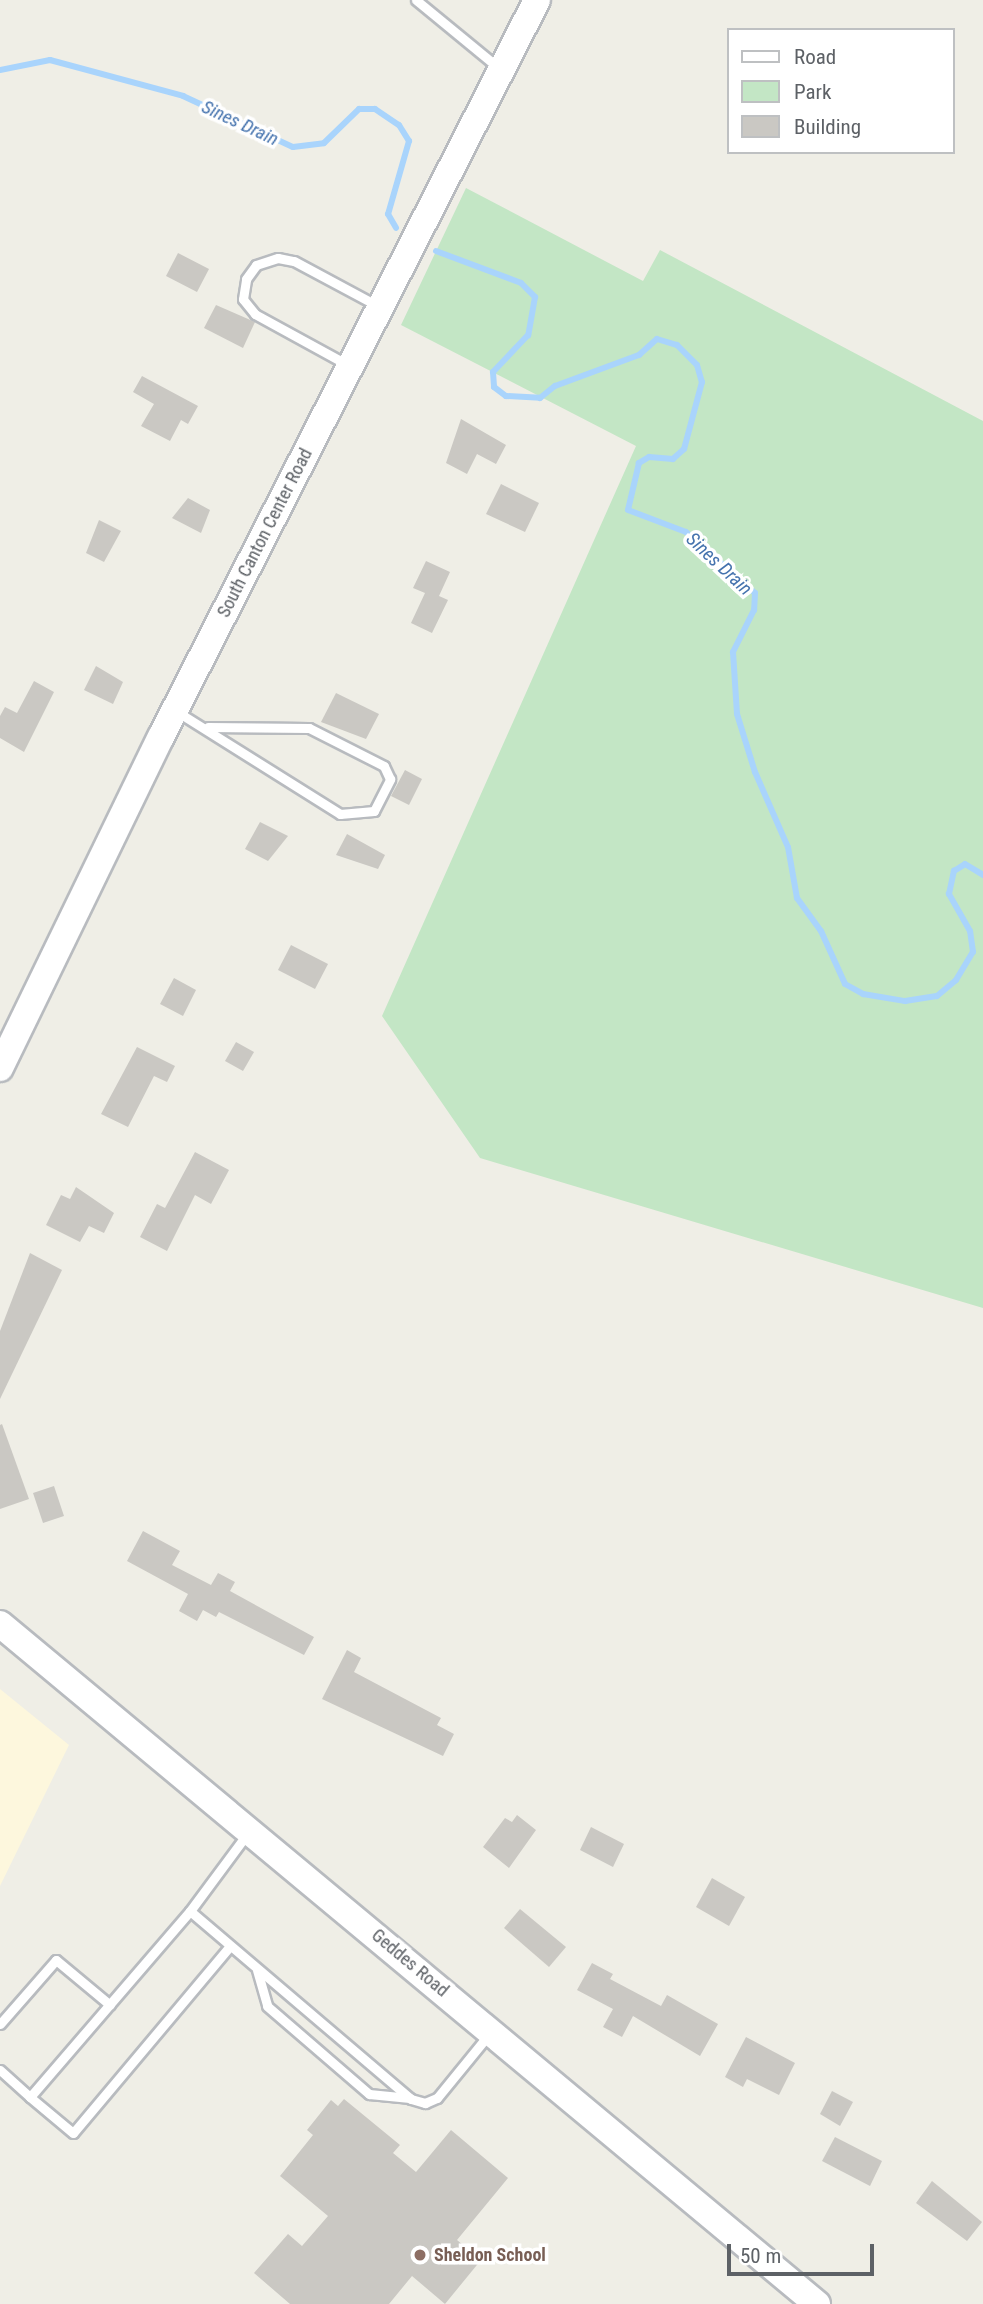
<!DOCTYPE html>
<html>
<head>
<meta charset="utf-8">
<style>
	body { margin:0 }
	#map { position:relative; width:983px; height:2304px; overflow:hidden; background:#efeee6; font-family:"Roboto Condensed",sans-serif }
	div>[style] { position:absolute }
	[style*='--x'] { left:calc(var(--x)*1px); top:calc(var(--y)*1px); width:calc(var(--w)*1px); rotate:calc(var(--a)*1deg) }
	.commercial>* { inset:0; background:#fdf7dd }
	.green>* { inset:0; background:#c3e6c5 }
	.stream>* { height:6px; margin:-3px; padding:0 3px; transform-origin:3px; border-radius:3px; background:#a9d4fc }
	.building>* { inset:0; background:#cac8c3 }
	.roads { filter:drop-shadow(2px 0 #b8bbbf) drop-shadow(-2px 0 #b8bbbf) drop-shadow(0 2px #b8bbbf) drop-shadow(0 -2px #b8bbbf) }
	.service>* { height:9px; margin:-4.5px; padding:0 4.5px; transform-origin:4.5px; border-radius:4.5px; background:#fff }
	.secondary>* { height:26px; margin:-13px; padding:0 13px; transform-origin:13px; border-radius:13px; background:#fff }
	.dots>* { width:19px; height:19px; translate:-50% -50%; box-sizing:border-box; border:4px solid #fff; border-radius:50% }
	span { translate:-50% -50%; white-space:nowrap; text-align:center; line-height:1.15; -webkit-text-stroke:7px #fff; paint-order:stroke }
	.street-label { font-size:18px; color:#5d6166 }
	.education-label { font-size:18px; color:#785e54; font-weight:700 }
	.left { translate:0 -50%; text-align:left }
	.water-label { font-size:19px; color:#4573ae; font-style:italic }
	.legend { position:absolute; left:727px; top:28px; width:228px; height:126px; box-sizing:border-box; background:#fff; border:2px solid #bec0c2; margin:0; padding:9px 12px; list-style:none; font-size:21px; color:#5d6166 }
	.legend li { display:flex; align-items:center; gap:14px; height:35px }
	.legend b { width:35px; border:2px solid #bec0c2 }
	.scale { position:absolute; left:727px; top:2244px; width:147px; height:32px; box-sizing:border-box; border:4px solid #5d6166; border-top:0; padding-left:9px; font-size:21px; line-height:24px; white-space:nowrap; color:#5d6166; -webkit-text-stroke:5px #fff; paint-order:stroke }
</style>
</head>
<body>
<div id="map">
	<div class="commercial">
		<i style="clip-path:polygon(0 1689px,69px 1745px,0 1886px)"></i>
	</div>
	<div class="green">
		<i style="clip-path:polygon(466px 188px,643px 281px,660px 250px,983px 421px,983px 1308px,480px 1158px,382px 1016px,636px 446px,401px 325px)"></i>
	</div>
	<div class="stream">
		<i style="--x:0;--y:70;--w:51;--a:-11.3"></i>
		<i style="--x:50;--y:60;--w:138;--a:15.1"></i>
		<i style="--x:183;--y:96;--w:121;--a:24.9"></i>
		<i style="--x:293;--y:147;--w:31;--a:-7"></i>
		<i style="--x:324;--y:143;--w:49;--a:-44.2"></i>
		<i style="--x:359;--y:109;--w:16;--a:0"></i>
		<i style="--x:375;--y:109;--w:29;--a:34"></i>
		<i style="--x:399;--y:125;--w:19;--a:58"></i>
		<i style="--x:409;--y:141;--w:76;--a:106"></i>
		<i style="--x:388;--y:214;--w:16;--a:60"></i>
		<i style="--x:436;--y:251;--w:91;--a:20.6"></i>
		<i style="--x:521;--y:283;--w:20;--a:45"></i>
		<i style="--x:535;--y:297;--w:39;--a:100"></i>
		<i style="--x:528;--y:335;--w:51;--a:133.4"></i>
		<i style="--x:493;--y:372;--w:15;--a:86"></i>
		<i style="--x:494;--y:387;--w:15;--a:37"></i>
		<i style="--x:506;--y:396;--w:34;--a:3"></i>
		<i style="--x:540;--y:398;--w:19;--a:-39"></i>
		<i style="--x:555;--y:386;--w:90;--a:-20.3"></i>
		<i style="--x:639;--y:355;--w:24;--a:-42"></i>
		<i style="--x:657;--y:339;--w:21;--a:17"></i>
		<i style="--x:677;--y:345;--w:28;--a:45"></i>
		<i style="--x:697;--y:365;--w:18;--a:74"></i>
		<i style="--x:702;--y:382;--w:69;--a:105"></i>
		<i style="--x:684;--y:449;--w:15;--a:138"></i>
		<i style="--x:673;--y:459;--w:24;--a:-175"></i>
		<i style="--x:649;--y:457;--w:12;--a:149"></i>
		<i style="--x:639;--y:463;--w:48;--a:103.2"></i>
		<i style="--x:628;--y:510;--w:62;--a:20.8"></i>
		<i style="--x:686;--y:532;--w:92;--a:41.5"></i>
		<i style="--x:755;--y:593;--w:17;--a:93"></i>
		<i style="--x:754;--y:610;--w:47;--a:116.6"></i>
		<i style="--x:733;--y:652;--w:62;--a:86.3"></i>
		<i style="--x:737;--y:714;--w:61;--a:72.8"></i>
		<i style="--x:755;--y:772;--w:82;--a:66.3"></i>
		<i style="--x:788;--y:847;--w:52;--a:80"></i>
		<i style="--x:797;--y:898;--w:41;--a:54"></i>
		<i style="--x:821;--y:931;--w:58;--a:65.6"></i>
		<i style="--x:845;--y:984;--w:21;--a:29"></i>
		<i style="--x:863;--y:994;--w:43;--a:9.5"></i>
		<i style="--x:905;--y:1001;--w:32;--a:-9"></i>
		<i style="--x:937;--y:996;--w:25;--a:-40"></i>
		<i style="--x:956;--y:980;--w:33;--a:-59"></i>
		<i style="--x:973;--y:952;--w:21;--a:-98"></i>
		<i style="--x:970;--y:931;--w:43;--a:-119.6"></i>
		<i style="--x:949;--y:894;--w:24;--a:-78"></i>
		<i style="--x:954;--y:871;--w:13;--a:-32"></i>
		<i style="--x:965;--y:864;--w:21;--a:31"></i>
	</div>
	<div class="building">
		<i style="clip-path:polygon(178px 253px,209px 269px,197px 292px,166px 276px)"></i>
		<i style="clip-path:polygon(216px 305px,255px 322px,243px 348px,204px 328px)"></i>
		<i style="clip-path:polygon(142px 376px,198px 406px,188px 424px,181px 420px,170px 441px,141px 426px,154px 404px,133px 392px)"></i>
		<i style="clip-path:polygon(461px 419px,506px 445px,496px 464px,477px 454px,467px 474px,446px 463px)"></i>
		<i style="clip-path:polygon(501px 484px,539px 503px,525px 532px,486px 514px)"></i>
		<i style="clip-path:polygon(188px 498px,210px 510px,201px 533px,172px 518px)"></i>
		<i style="clip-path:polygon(99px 520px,121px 531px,104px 562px,86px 553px)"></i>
		<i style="clip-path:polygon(426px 561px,450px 572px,439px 596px,448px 600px,432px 633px,411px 623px,425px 593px,413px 588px)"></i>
		<i style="clip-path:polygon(96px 666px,123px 682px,113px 704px,84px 690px)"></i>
		<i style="clip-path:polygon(34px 681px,54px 692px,24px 752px,0 738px,0 716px,5px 707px,17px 713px)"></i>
		<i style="clip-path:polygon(336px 693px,379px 714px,366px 739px,321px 722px)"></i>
		<i style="clip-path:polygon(405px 770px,422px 779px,409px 805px,391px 796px)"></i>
		<i style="clip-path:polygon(260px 822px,288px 836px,268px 861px,245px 849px)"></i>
		<i style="clip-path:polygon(347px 834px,385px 855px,378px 869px,336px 855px)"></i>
		<i style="clip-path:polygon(291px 945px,328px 964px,315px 989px,278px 970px)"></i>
		<i style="clip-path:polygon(174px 978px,196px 990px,183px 1016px,160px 1004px)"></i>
		<i style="clip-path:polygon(236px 1042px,254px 1052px,243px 1071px,225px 1061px)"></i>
		<i style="clip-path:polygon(137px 1047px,175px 1066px,167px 1082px,154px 1076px,128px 1127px,101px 1114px)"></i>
		<i style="clip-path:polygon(195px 1152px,229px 1170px,211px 1204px,195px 1195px,167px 1251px,140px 1237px,157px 1204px,165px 1208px)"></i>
		<i style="clip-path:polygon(76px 1187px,114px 1213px,104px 1233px,89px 1226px,80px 1242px,46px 1225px,61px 1195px,70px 1199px)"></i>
		<i style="clip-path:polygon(30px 1253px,62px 1270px,0 1399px,0 1331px)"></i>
		<i style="clip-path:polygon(2px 1424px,29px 1499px,0 1509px,0 1425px)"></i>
		<i style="clip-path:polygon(54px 1486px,64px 1516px,43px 1523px,33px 1493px)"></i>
		<i style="clip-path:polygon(143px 1531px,180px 1551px,172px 1565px,211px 1585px,218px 1573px,235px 1582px,230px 1591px,314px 1637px,304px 1655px,219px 1612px,216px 1617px,203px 1610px,197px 1621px,179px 1611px,188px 1594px,127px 1561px)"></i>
		<i style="clip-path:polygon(347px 1650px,361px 1658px,354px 1672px,441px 1718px,437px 1725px,454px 1734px,443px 1756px,322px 1699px)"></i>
		<i style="clip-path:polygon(517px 1815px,536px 1830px,509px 1868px,483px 1847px,505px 1818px,512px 1822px)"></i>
		<i style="clip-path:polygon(591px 1827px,624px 1844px,613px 1867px,580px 1850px)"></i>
		<i style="clip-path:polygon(712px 1878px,745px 1897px,729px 1926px,696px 1907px)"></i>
		<i style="clip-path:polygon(520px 1909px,566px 1947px,549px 1967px,504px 1928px)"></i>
		<i style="clip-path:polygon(592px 1963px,613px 1974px,610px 1979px,661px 2006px,667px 1995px,718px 2024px,700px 2056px,633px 2016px,622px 2037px,603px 2027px,613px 2009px,577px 1990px)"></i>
		<i style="clip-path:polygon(746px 2037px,795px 2063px,779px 2095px,747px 2079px,743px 2087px,725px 2077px)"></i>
		<i style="clip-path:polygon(832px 2091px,853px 2102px,840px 2126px,820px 2114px)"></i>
		<i style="clip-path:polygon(344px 2099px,400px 2145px,393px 2153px,416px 2172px,451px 2130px,508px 2178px,457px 2240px,481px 2260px,445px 2304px,412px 2276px,389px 2304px,290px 2304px,254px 2273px,288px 2234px,302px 2246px,328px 2216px,280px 2176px,313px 2135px,307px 2130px,331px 2100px,338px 2106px)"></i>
		<i style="clip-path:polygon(835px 2137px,882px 2161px,870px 2186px,822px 2161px)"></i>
		<i style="clip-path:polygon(932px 2181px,982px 2222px,967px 2241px,916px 2203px)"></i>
	</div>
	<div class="roads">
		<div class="service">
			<i style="--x:416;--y:0;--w:109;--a:39.4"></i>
			<i style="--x:348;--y:365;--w:106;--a:-151.3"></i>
			<i style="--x:255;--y:314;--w:19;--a:-129"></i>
			<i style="--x:243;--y:299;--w:20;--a:-81"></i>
			<i style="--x:246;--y:279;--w:17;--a:-54"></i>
			<i style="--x:256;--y:265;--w:23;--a:-18"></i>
			<i style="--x:278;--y:258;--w:16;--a:11"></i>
			<i style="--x:294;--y:261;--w:95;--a:28.2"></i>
			<i style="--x:176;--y:711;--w:194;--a:32.1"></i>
			<i style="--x:340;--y:814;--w:34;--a:-5"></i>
			<i style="--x:374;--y:811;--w:36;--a:-63"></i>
			<i style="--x:390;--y:779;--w:14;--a:-115"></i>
			<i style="--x:384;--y:766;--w:84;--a:-153.1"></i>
			<i style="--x:309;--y:728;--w:101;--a:-179.4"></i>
			<i style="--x:190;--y:1911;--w:290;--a:40.4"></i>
			<i style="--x:411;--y:2099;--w:15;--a:16"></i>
			<i style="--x:425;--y:2103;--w:13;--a:-23"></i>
			<i style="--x:437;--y:2098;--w:84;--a:-50.8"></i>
			<i style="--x:230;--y:1946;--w:244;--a:130"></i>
			<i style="--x:73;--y:2133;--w:56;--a:-140.1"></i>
			<i style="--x:30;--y:2097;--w:245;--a:-49.3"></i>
			<i style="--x:190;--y:1911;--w:96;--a:-53.5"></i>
			<i style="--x:257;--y:1970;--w:37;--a:74"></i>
			<i style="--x:267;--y:2006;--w:135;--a:40.8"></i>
			<i style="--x:369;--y:2094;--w:41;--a:5.6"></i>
			<i style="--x:0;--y:2024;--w:85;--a:-48.8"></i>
			<i style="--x:56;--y:1960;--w:70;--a:39.8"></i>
			<i style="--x:0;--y:2070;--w:40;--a:42"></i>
		</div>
		<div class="secondary">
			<i style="--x:0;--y:1068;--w:368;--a:-64.1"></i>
			<i style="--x:161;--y:737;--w:827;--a:-62.97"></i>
			<i style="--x:0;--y:1624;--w:1063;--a:39.77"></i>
		</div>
	</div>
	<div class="dots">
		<i style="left:420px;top:2255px;background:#8d6e63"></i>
	</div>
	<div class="street-label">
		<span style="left:265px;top:533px;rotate:-63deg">South Canton Center Road</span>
		<span style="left:410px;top:1963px;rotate:40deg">Geddes Road</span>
	</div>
	<div class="education-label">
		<span class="left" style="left:434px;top:2255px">Sheldon School</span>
	</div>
	<div class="water-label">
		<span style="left:240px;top:123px;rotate:25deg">Sines Drain</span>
		<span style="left:719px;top:564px;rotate:43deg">Sines Drain</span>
	</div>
	<ul class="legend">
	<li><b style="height:9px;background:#fff"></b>Road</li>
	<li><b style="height:19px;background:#c3e6c5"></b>Park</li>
	<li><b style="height:19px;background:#cac8c3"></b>Building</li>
	</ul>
	<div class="scale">50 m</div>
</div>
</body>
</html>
